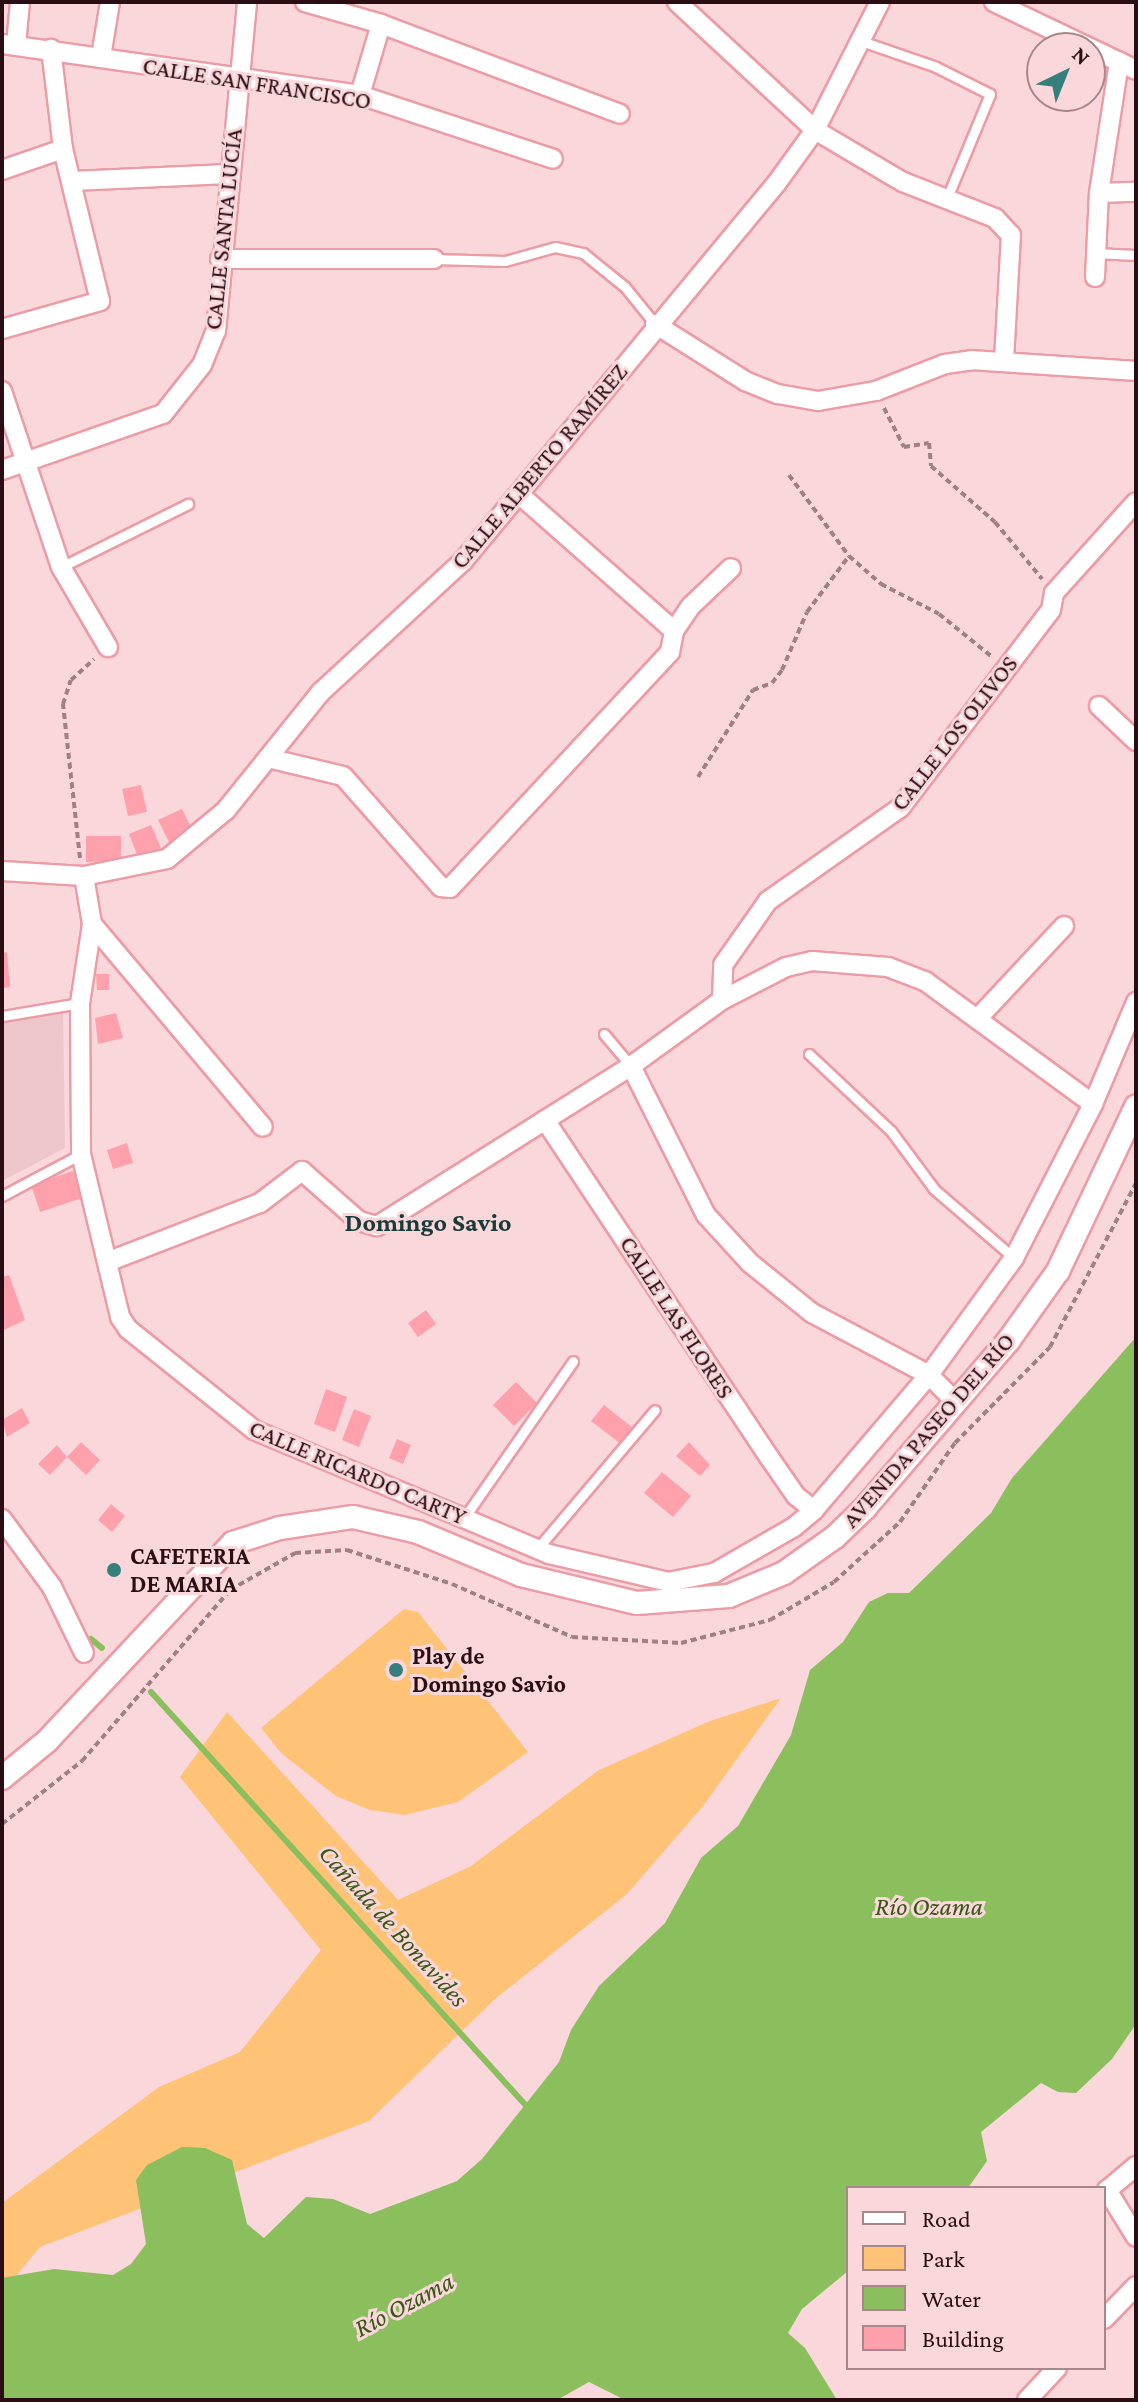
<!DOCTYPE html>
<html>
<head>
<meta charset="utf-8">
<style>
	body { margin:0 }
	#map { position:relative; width:1138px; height:2402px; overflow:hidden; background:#fad7db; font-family:"Crimson Pro",serif }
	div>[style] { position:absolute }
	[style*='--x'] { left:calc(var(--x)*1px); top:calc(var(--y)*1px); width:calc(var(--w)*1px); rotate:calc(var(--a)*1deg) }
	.built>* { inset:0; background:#ecc6ca }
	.green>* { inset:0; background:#ffc377 }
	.water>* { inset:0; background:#8bbe5c }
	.stream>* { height:6px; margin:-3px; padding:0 3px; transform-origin:3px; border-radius:3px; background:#8bbe5c }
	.building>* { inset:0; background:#fea1ad }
	.path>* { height:4px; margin-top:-2px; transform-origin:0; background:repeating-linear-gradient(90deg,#a08084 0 6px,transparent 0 10px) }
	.roads { filter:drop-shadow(2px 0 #ec9ca6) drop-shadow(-2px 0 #ec9ca6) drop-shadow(0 2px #ec9ca6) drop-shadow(0 -2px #ec9ca6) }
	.service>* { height:9px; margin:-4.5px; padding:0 4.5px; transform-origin:4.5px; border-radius:4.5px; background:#fff }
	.minor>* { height:18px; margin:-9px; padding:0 9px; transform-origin:9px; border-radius:9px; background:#fff }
	.tertiary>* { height:22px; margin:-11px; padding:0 11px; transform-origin:11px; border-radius:11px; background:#fff }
	.dots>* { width:22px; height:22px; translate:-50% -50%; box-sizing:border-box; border:4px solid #fad7db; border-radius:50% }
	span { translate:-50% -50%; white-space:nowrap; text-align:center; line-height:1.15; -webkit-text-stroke:6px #fad7db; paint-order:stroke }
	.street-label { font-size:24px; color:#2a0e13 }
	.poi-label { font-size:24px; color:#2a0e13; font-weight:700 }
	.left { translate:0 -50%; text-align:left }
	.neighbourhood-label { font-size:26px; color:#183a38; font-weight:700 }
	.water-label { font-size:26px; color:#375713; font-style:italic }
	.frame { position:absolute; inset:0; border:4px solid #2a0e13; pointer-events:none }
	.legend { position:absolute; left:846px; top:2186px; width:260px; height:184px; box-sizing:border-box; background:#fad7db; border:2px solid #a7878b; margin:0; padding:10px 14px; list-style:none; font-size:24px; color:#2a0e13 }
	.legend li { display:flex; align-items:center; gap:16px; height:40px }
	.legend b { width:40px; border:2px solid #a7878b }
	.north { position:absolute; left:1026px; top:32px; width:80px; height:80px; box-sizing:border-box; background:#fad7db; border:2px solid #a7878b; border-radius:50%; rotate:43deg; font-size:22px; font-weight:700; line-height:32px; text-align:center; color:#2a0e13 }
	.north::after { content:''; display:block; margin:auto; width:28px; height:36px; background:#367f7c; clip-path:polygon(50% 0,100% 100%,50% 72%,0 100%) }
</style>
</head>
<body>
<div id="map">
	<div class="built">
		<i style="clip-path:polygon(63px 1006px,65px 1148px,2px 1181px,2px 1022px)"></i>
	</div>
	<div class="green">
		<i style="clip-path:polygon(404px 1609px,418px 1612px,528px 1752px,458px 1802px,405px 1815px,370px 1810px,336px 1796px,282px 1754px,261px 1728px)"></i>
		<i style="clip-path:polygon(781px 1698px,703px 1806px,627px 1894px,495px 1999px,369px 2121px,40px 2247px,2px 2293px,2px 2203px,159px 2087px,240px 2052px,321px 1950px,180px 1777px,227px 1712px,398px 1900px,471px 1866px,599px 1770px,710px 1721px)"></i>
	</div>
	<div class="water">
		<i style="clip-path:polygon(1136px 1337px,1136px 2024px,1112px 2059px,1076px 2093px,1058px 2092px,1041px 2083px,981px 2132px,987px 2161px,968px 2188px,848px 2188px,848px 2271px,802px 2309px,788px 2333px,805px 2348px,837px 2400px,625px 2400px,589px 2382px,557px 2400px,2px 2400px,2px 2278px,54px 2269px,113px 2275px,131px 2264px,146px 2244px,136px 2180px,147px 2165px,182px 2147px,205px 2148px,232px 2160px,247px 2224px,264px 2238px,306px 2197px,333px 2199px,370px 2214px,457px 2181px,482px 2159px,559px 2062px,571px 2030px,599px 1986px,665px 1923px,701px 1858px,738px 1826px,791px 1735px,810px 1670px,843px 1642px,869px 1602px,888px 1593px,909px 1593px,991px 1513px,1012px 1478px)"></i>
	</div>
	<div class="stream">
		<i style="--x:91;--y:1639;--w:14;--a:39"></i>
		<i style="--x:151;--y:1692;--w:564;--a:47.8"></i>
	</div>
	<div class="building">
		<i style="clip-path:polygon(141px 785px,147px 812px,128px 816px,122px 789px)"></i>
		<i style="clip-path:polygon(182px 809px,193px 831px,169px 842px,158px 820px)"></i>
		<i style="clip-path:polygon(151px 825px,161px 848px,138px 857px,129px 834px)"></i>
		<i style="clip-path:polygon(86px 836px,121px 836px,121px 861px,86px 862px)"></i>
		<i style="clip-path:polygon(7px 952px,10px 987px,2px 988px,2px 953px)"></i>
		<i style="clip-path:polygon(96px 974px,109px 974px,109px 990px,97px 990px)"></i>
		<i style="clip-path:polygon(116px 1013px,123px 1038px,98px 1044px,95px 1018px)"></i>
		<i style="clip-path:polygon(127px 1143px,133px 1163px,113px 1169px,107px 1150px)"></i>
		<i style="clip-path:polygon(73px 1171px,82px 1198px,40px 1212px,31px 1185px)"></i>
		<i style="clip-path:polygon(9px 1275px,25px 1320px,2px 1331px,2px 1277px)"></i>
		<i style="clip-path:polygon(426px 1310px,436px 1324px,418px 1337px,408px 1323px)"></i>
		<i style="clip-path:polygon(516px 1382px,537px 1403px,514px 1426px,493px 1405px)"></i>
		<i style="clip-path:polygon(326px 1389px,347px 1397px,335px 1432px,314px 1424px)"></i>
		<i style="clip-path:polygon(604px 1405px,633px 1428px,621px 1444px,591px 1421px)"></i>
		<i style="clip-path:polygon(22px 1408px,30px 1423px,7px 1437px,2px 1420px)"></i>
		<i style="clip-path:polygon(354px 1409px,371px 1416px,359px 1447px,342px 1440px)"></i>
		<i style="clip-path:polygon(397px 1439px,411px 1445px,403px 1464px,389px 1458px)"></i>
		<i style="clip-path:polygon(81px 1442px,100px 1460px,86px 1475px,67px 1457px,50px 1475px,38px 1464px,57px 1445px,67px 1457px)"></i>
		<i style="clip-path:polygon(689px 1442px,710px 1465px,700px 1476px,676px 1456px)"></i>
		<i style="clip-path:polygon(662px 1472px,691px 1496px,673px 1517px,644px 1493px)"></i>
		<i style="clip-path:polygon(111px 1504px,125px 1516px,112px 1532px,98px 1520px)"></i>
	</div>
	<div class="path">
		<i style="--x:884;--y:408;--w:44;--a:62.9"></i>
		<i style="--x:904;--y:447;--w:25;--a:-9"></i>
		<i style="--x:929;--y:443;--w:23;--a:85"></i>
		<i style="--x:931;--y:466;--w:85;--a:41.2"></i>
		<i style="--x:995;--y:522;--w:74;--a:50.5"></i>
		<i style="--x:789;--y:475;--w:101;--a:53.5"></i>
		<i style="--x:849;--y:556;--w:43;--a:41.2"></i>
		<i style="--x:881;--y:584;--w:65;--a:27.3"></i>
		<i style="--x:939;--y:614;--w:67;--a:38.9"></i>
		<i style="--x:698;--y:777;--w:103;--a:-57.7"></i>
		<i style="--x:753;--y:690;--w:20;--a:-20"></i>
		<i style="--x:772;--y:683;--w:16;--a:-52"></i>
		<i style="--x:782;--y:670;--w:63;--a:-66.7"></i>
		<i style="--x:807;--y:612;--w:70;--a:-53.1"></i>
		<i style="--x:80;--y:858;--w:155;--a:-96.3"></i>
		<i style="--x:63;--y:704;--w:25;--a:-72"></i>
		<i style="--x:71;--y:680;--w:31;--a:-42"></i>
		<i style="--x:2;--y:1824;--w:102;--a:-38.2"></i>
		<i style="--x:82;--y:1761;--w:226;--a:-49.1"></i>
		<i style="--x:230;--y:1590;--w:75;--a:-29.6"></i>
		<i style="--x:295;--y:1553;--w:52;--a:-3.3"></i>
		<i style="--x:347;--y:1550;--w:110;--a:17.9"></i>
		<i style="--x:452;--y:1584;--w:131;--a:23.8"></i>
		<i style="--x:572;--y:1637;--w:109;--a:3.2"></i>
		<i style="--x:681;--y:1643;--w:92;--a:-14.5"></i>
		<i style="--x:770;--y:1620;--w:74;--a:-30.7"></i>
		<i style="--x:834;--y:1582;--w:89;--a:-42.3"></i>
		<i style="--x:900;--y:1522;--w:96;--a:-55.2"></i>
		<i style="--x:955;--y:1443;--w:135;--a:-45.3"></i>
		<i style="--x:1050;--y:1347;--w:185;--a:-62.3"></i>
	</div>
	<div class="roads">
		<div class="service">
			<i style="--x:864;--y:42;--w:76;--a:19.1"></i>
			<i style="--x:936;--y:67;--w:60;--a:26.6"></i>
			<i style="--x:990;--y:94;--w:115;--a:112.5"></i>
			<i style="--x:1095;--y:253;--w:41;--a:2.8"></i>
			<i style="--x:434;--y:259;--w:71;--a:1.6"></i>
			<i style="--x:505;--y:261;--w:52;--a:-15.6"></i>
			<i style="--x:555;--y:247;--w:29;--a:12"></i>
			<i style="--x:583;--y:253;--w:54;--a:39"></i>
			<i style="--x:625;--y:287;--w:48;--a:51"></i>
			<i style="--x:61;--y:567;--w:142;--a:-26.4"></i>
			<i style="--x:2;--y:1016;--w:79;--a:-9.5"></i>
			<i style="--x:604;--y:1034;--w:42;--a:49.8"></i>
			<i style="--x:809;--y:1054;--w:112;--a:43.2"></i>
			<i style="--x:891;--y:1131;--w:72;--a:53.4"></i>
			<i style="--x:934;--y:1189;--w:106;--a:40.8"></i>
			<i style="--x:2;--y:1196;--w:89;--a:-28"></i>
			<i style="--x:464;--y:1518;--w:191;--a:-55.2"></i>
			<i style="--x:537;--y:1549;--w:182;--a:-49.7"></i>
		</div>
		<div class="minor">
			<i style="--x:305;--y:2;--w:79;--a:16.1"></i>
			<i style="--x:381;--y:24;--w:255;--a:20.6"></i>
			<i style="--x:677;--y:2;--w:188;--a:42.8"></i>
			<i style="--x:815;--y:130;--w:102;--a:30.6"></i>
			<i style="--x:903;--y:182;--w:99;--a:21.4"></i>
			<i style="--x:995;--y:218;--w:23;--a:47"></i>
			<i style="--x:1011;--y:235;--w:125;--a:93.2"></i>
			<i style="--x:994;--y:2;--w:157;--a:25.6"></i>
			<i style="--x:2;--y:44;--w:362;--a:8.1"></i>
			<i style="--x:360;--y:95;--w:203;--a:18.3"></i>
			<i style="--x:16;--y:45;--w:43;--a:-84.7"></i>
			<i style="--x:101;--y:57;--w:56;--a:-80.7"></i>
			<i style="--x:360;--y:95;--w:74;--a:-73.5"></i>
			<i style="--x:2;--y:170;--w:65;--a:-19"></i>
			<i style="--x:72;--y:181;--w:156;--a:-2.6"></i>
			<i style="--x:1099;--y:193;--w:37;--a:-2"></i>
			<i style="--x:220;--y:259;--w:214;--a:0"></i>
			<i style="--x:1095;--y:277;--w:84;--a:-87.3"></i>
			<i style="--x:1099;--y:193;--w:133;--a:-81.3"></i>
			<i style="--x:655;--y:324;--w:107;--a:32.3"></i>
			<i style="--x:745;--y:381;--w:35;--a:22"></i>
			<i style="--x:778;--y:394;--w:41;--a:9.9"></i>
			<i style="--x:818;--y:401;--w:59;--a:-9.8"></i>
			<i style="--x:876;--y:391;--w:74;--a:-21.4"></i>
			<i style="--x:945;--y:364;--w:27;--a:-8"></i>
			<i style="--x:972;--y:360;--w:164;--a:3.8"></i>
			<i style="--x:2;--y:329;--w:102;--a:-15.9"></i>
			<i style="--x:100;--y:301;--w:156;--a:-103.7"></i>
			<i style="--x:63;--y:149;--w:101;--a:-96.8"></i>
			<i style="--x:2;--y:391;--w:186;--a:71.5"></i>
			<i style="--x:61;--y:567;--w:93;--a:59.6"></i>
			<i style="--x:2;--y:470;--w:170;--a:-19.2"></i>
			<i style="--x:163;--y:414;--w:63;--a:-51.5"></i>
			<i style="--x:202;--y:365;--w:37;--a:-68"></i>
			<i style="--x:216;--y:331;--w:330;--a:-84.6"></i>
			<i style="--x:520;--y:495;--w:205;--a:41.4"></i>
			<i style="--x:1099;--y:706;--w:51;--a:43.4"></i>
			<i style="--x:268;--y:758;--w:77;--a:13.5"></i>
			<i style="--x:343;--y:776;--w:148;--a:48.6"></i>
			<i style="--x:441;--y:887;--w:9;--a:6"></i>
			<i style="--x:450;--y:888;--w:323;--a:-47"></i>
			<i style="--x:670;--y:652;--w:21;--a:-79"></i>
			<i style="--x:674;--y:631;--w:30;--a:-56"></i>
			<i style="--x:691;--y:606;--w:55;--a:-43.5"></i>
			<i style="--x:2;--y:871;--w:82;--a:3.5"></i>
			<i style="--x:84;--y:876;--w:85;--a:-11.6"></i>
			<i style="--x:167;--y:859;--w:77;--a:-39.7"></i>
			<i style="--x:226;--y:810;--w:151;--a:-51.2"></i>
			<i style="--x:321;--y:692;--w:193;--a:-42.7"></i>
			<i style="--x:463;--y:561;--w:490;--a:-50.3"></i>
			<i style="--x:776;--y:184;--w:67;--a:-54.2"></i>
			<i style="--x:815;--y:130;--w:144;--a:-63.1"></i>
			<i style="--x:84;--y:876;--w:49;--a:80.5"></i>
			<i style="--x:92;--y:924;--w:80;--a:98.6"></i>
			<i style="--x:80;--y:1003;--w:151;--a:89.6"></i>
			<i style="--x:81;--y:1154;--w:168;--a:76.5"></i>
			<i style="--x:120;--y:1317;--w:14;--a:56"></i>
			<i style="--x:128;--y:1329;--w:161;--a:38.7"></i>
			<i style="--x:254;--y:1430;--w:320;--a:22.8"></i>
			<i style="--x:549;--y:1554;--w:122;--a:13.2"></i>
			<i style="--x:668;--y:1582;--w:47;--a:-11.1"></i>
			<i style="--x:714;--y:1573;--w:92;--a:-29.9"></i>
			<i style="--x:794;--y:1527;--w:26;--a:-40"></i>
			<i style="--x:814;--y:1510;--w:177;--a:-49.6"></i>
			<i style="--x:929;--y:1375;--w:145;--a:-54"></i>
			<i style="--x:1014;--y:1258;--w:173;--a:-62.8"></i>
			<i style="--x:1093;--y:1104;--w:111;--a:-67.1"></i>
			<i style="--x:92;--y:924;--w:265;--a:49.9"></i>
			<i style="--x:722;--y:1000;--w:35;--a:-88"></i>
			<i style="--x:723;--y:965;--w:78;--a:-54.9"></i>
			<i style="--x:768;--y:901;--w:161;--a:-35.2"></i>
			<i style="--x:900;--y:808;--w:249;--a:-52.7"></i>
			<i style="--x:1051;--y:610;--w:17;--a:-80"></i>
			<i style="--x:1054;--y:593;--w:122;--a:-48"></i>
			<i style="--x:978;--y:1018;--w:126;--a:-46.9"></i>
			<i style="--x:631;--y:1066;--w:167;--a:63.3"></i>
			<i style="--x:706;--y:1215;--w:65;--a:47.5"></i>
			<i style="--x:750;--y:1263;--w:80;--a:38.9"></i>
			<i style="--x:812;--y:1313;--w:132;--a:27.9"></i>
			<i style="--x:929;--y:1375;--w:34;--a:45"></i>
			<i style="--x:545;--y:1120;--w:405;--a:56.4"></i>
			<i style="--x:769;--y:1457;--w:47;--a:55.3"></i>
			<i style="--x:796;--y:1496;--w:23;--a:38"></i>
			<i style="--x:107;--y:1262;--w:164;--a:-21.1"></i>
			<i style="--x:260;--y:1203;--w:53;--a:-37.3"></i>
			<i style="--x:302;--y:1171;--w:76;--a:41.3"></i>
			<i style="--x:359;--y:1221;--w:19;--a:16"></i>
			<i style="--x:377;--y:1226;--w:300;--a:-32.2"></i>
			<i style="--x:631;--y:1066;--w:112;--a:-36"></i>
			<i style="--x:722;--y:1000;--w:72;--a:-27.3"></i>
			<i style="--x:786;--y:967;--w:27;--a:-13"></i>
			<i style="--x:812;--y:961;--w:76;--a:4.5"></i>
			<i style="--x:888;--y:967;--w:40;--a:21"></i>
			<i style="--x:925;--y:981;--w:208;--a:36.2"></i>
			<i style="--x:2;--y:1519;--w:84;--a:53.7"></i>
			<i style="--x:52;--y:1587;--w:73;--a:64.1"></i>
			<i style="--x:1136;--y:2166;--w:38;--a:140"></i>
			<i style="--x:1107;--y:2190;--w:55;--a:58.3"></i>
			<i style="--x:1104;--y:2319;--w:46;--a:-45.9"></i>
			<i style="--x:1027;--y:2400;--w:44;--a:-46.8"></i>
		</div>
		<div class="tertiary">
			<i style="--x:2;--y:1778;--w:58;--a:-39.4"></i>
			<i style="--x:47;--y:1741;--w:272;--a:-46.8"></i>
			<i style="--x:233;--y:1543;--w:49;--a:-17.7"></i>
			<i style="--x:280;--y:1528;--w:74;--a:-8.6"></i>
			<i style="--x:353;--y:1517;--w:67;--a:13"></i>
			<i style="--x:418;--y:1532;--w:112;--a:22.7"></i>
			<i style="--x:521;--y:1575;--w:119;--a:13.6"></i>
			<i style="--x:637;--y:1603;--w:92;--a:-4.4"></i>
			<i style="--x:729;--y:1596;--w:60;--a:-22.7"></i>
			<i style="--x:784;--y:1573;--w:62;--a:-35.2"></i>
			<i style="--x:835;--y:1537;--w:42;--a:-44"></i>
			<i style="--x:865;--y:1508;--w:221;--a:-49.4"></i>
			<i style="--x:1009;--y:1340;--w:85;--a:-54.6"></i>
			<i style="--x:1058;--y:1271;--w:182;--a:-64.6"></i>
		</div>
	</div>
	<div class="dots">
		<i style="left:114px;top:1570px;background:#367f7c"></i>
		<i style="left:396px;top:1670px;background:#367f7c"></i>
	</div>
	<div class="street-label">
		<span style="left:257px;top:83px;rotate:9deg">CALLE SAN FRANCISCO</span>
		<span style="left:223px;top:229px;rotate:-84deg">CALLE SANTA LUCÍA</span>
		<span style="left:539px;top:466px;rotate:-50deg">CALLE ALBERTO RAMÍREZ</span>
		<span style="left:954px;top:733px;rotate:-52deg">CALLE LOS OLIVOS</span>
		<span style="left:677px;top:1317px;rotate:57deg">CALLE LAS FLORES</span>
		<span style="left:928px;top:1430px;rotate:-49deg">AVENIDA PASEO DEL RÍO</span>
		<span style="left:358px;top:1472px;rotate:23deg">CALLE RICARDO CARTY</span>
	</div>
	<div class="poi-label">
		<span class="left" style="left:130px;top:1570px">CAFETERIA<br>DE MARIA</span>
		<span class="left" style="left:412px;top:1670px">Play de<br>Domingo Savio</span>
	</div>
	<div class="neighbourhood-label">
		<span style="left:428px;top:1223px">Domingo Savio</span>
	</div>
	<div class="water-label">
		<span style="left:929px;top:1907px">Río Ozama</span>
		<span style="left:393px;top:1926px;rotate:48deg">Cañada de Bonavides</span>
		<span style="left:404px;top:2305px;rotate:-28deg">Río Ozama</span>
	</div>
	<div class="frame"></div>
	<ul class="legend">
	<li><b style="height:10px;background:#fff"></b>Road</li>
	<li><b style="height:22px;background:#ffc377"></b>Park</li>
	<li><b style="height:22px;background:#8bbe5c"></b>Water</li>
	<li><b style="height:22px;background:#fea1ad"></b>Building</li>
	</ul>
	<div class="north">N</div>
</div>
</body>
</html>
